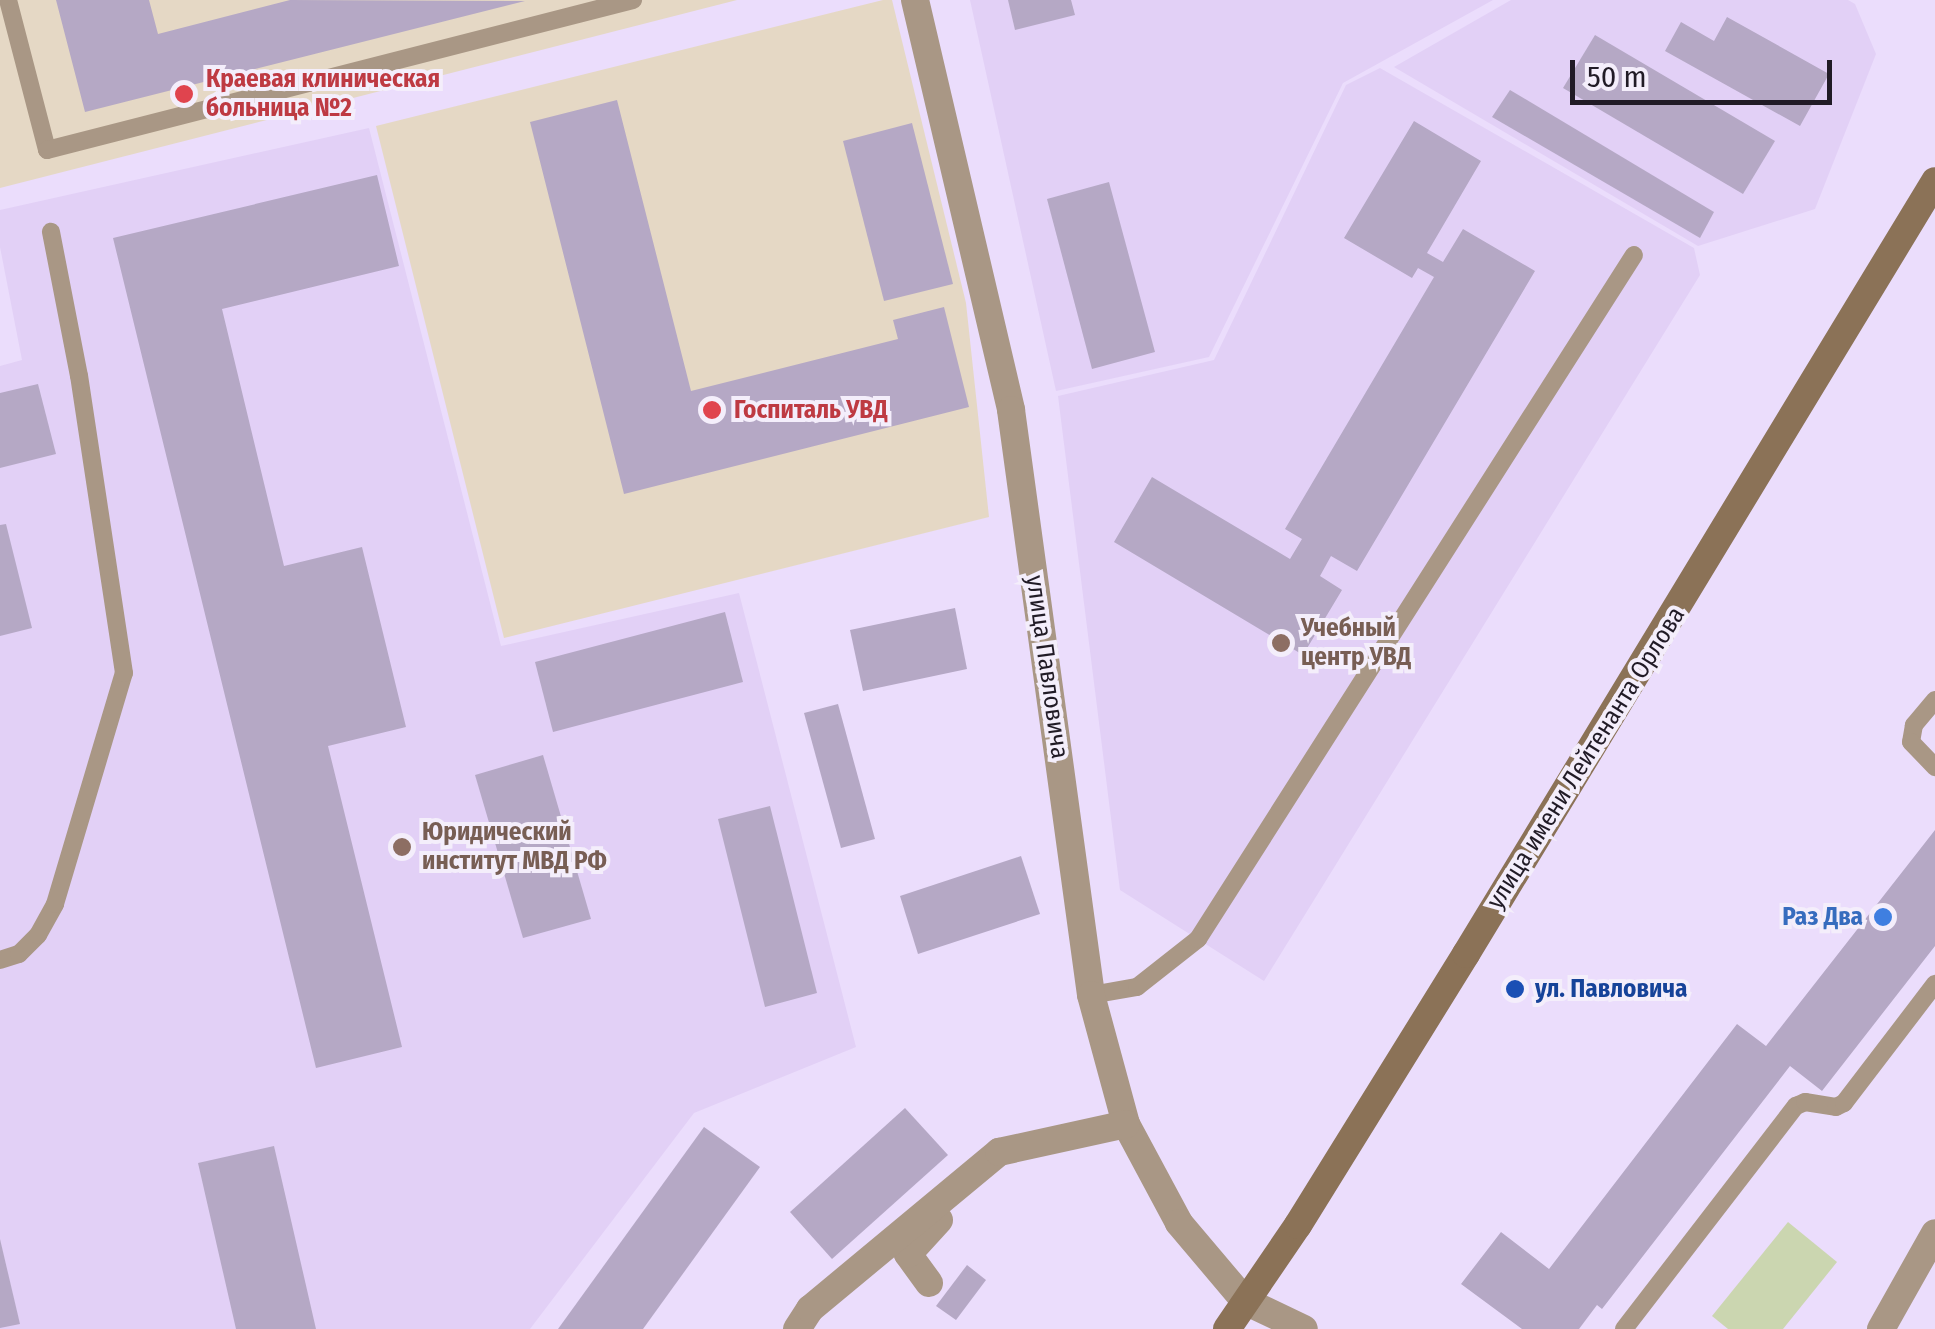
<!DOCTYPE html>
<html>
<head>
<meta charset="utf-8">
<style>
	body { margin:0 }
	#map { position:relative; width:1935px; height:1329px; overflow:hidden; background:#ebddfc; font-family:"Fira Sans Condensed",sans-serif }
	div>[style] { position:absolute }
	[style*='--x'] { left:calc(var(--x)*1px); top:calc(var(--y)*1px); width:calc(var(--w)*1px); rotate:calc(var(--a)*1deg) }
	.built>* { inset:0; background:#e2d0f6 }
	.medical>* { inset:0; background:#e5d8c5 }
	.green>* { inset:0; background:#cbd6b0 }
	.building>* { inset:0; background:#b5a8c5 }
	.service>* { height:18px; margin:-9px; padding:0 9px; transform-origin:9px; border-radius:9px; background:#a99785 }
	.minor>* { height:28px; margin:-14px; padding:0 14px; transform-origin:14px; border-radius:14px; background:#a99785 }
	.secondary>* { height:28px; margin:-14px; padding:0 14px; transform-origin:14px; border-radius:14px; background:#8b7257 }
	.dots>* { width:28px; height:28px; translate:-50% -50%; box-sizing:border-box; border:5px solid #f4eefb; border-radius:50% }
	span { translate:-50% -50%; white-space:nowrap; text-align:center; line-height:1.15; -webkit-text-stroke:8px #f4eefb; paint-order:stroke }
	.health-label { font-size:25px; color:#be3a42; font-weight:700 }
	.left { translate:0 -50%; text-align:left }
	.education-label { font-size:25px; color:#785e54; font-weight:700 }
	.street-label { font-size:25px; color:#211b26 }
	.shop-label { font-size:25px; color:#366cbe; font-weight:700 }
	.right { translate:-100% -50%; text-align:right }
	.transit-label { font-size:25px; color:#164399; font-weight:700 }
	.scale { position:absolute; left:1570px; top:60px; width:262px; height:45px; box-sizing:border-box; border:5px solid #211b26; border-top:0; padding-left:12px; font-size:30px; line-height:35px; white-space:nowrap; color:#211b26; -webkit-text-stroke:8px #f4eefb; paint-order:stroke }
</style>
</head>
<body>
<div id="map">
	<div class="built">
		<i style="clip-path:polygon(970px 0,1493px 0,1343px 83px,1209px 357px,1056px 391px)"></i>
		<i style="clip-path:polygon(1511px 0,1848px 0,1855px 4px,1876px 54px,1815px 209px,1698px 246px,1394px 67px)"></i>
		<i style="clip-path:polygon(1380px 68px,1694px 248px,1700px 275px,1264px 981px,1120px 890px,1058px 396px,1214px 360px,1346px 85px)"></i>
		<i style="clip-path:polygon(369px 128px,501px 646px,739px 593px,856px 1047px,694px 1113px,530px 1329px,0 1329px,0 366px,22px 360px,0 247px,0 210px)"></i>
	</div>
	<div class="medical">
		<i style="clip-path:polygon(0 0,737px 0,0 188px)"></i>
		<i style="clip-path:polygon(883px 0,892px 0,966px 303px,989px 517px,504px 638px,376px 126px)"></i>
	</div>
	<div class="green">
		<i style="clip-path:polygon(1788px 1222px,1837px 1262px,1783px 1329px,1728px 1329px,1712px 1316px)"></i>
	</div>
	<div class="building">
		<i style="clip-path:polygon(56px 0,149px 0,158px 34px,290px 0,525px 1px,85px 112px)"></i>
		<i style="clip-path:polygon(1008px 0,1071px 0,1075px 15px,1015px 30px)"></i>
		<i style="clip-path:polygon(1727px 17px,1829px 74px,1800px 126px,1665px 51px,1681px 22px,1714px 41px)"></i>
		<i style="clip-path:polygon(1595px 35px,1775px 141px,1743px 194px,1563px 88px)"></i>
		<i style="clip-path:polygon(1510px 90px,1714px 212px,1700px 238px,1492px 117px)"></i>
		<i style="clip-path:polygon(617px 100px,691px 391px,898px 339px,893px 320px,944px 307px,969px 407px,624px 494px,530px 122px)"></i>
		<i style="clip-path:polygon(1414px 121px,1481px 161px,1427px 253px,1443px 262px,1463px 229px,1535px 271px,1357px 571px,1331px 556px,1320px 576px,1342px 590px,1303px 655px,1114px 542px,1152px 477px,1290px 559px,1302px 539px,1285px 529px,1434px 277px,1418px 268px,1412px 278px,1344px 238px)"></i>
		<i style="clip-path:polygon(912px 123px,953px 284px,884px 301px,843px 141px)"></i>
		<i style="clip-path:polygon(377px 175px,399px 266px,222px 309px,284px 566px,362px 547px,406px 727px,328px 746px,402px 1047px,316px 1068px,113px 238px)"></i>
		<i style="clip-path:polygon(1109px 182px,1155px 352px,1092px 369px,1047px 199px)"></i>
		<i style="clip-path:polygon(38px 384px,56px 454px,0 468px,0 393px)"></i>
		<i style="clip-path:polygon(6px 524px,32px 628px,0 636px,0 525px)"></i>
		<i style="clip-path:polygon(955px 608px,967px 669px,863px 691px,850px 630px)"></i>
		<i style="clip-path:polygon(725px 612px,743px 682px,553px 732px,535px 662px)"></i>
		<i style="clip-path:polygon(838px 704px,875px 839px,841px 848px,804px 713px)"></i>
		<i style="clip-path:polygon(543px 755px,591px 919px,523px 938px,475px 775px)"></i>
		<i style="clip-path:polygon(770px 806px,817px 993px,765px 1007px,718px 819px)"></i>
		<i style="clip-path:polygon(1935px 830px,1935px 946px,1822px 1091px,1790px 1066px,1602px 1309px,1597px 1305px,1579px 1329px,1522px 1329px,1461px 1284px,1501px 1232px,1549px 1269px,1737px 1024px,1766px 1046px)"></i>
		<i style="clip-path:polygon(1021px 856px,1040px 914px,918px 954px,900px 896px)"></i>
		<i style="clip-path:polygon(905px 1108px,948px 1155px,832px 1259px,790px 1212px)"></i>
		<i style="clip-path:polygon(704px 1127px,760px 1167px,643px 1329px,558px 1329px)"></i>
		<i style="clip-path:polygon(274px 1146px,316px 1329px,236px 1329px,198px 1163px)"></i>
		<i style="clip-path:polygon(0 1239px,20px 1324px,0 1328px)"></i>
		<i style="clip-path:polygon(967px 1265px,986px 1280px,956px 1320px,936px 1306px)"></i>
	</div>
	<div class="service">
		<i style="--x:8;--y:0;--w:155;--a:75.4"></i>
		<i style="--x:47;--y:150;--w:605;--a:-14.36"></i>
		<i style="--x:1935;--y:700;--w:33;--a:130"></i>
		<i style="--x:1914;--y:725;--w:17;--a:100"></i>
		<i style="--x:1911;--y:742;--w:35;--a:46"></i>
		<i style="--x:0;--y:960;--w:20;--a:-18"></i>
		<i style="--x:19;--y:954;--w:27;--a:-45"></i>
		<i style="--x:38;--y:935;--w:35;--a:-61"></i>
		<i style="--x:55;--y:904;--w:241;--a:-73.4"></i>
		<i style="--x:124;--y:673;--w:300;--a:-98.6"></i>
		<i style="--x:79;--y:376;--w:147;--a:-101"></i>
		<i style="--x:1091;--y:995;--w:47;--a:-9.9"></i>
		<i style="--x:1137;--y:987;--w:78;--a:-38.2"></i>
		<i style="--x:1198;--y:939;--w:811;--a:-57.49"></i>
		<i style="--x:1624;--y:1329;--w:282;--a:-52.4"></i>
		<i style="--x:1796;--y:1106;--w:10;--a:-24"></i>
		<i style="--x:1805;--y:1102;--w:31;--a:9"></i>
		<i style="--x:1836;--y:1107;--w:9;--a:-27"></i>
		<i style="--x:1844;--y:1103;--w:150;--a:-52.6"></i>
	</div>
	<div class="minor">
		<i style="--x:915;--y:0;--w:421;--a:76.8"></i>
		<i style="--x:1011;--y:410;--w:590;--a:82.21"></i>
		<i style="--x:1091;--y:995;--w:134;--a:74.8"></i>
		<i style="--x:1126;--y:1124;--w:112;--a:61.8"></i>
		<i style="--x:1179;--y:1223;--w:102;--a:49.8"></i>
		<i style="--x:1245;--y:1301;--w:65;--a:25.4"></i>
		<i style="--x:929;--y:1283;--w:36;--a:-126"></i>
		<i style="--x:908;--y:1254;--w:46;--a:-47.6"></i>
		<i style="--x:797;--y:1329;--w:24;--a:-57"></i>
		<i style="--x:810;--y:1309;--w:246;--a:-39.7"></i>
		<i style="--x:999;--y:1152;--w:130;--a:-12.4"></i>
		<i style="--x:1881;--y:1329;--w:110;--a:-60.6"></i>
	</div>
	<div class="secondary">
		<i style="--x:1227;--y:1329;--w:126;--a:-55.7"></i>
		<i style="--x:1298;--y:1225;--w:319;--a:-58.2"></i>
		<i style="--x:1466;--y:954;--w:904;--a:-58.75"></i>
	</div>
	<div class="dots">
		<i style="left:184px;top:94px;background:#e0444e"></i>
		<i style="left:712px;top:410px;background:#e0444e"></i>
		<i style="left:1281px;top:643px;background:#8d6e63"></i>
		<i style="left:402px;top:847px;background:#8d6e63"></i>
		<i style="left:1883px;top:917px;background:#3f7fe0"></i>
		<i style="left:1515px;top:989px;background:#1a4fb4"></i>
	</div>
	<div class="health-label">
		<span class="left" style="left:206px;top:94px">Краевая клиническая<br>больница №2</span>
		<span class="left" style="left:734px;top:410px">Госпиталь УВД</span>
	</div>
	<div class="education-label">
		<span class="left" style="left:1301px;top:643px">Учебный<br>центр УВД</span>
		<span class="left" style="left:422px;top:847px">Юридический<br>институт МВД РФ</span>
	</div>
	<div class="street-label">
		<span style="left:1047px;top:667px;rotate:82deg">улица Павловича</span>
		<span style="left:1586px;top:758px;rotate:-58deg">улица имени Лейтенанта Орлова</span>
	</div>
	<div class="shop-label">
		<span class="right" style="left:1863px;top:917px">Раз Два</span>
	</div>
	<div class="transit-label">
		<span class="left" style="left:1535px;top:989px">ул. Павловича</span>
	</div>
	<div class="scale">50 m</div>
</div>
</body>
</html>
